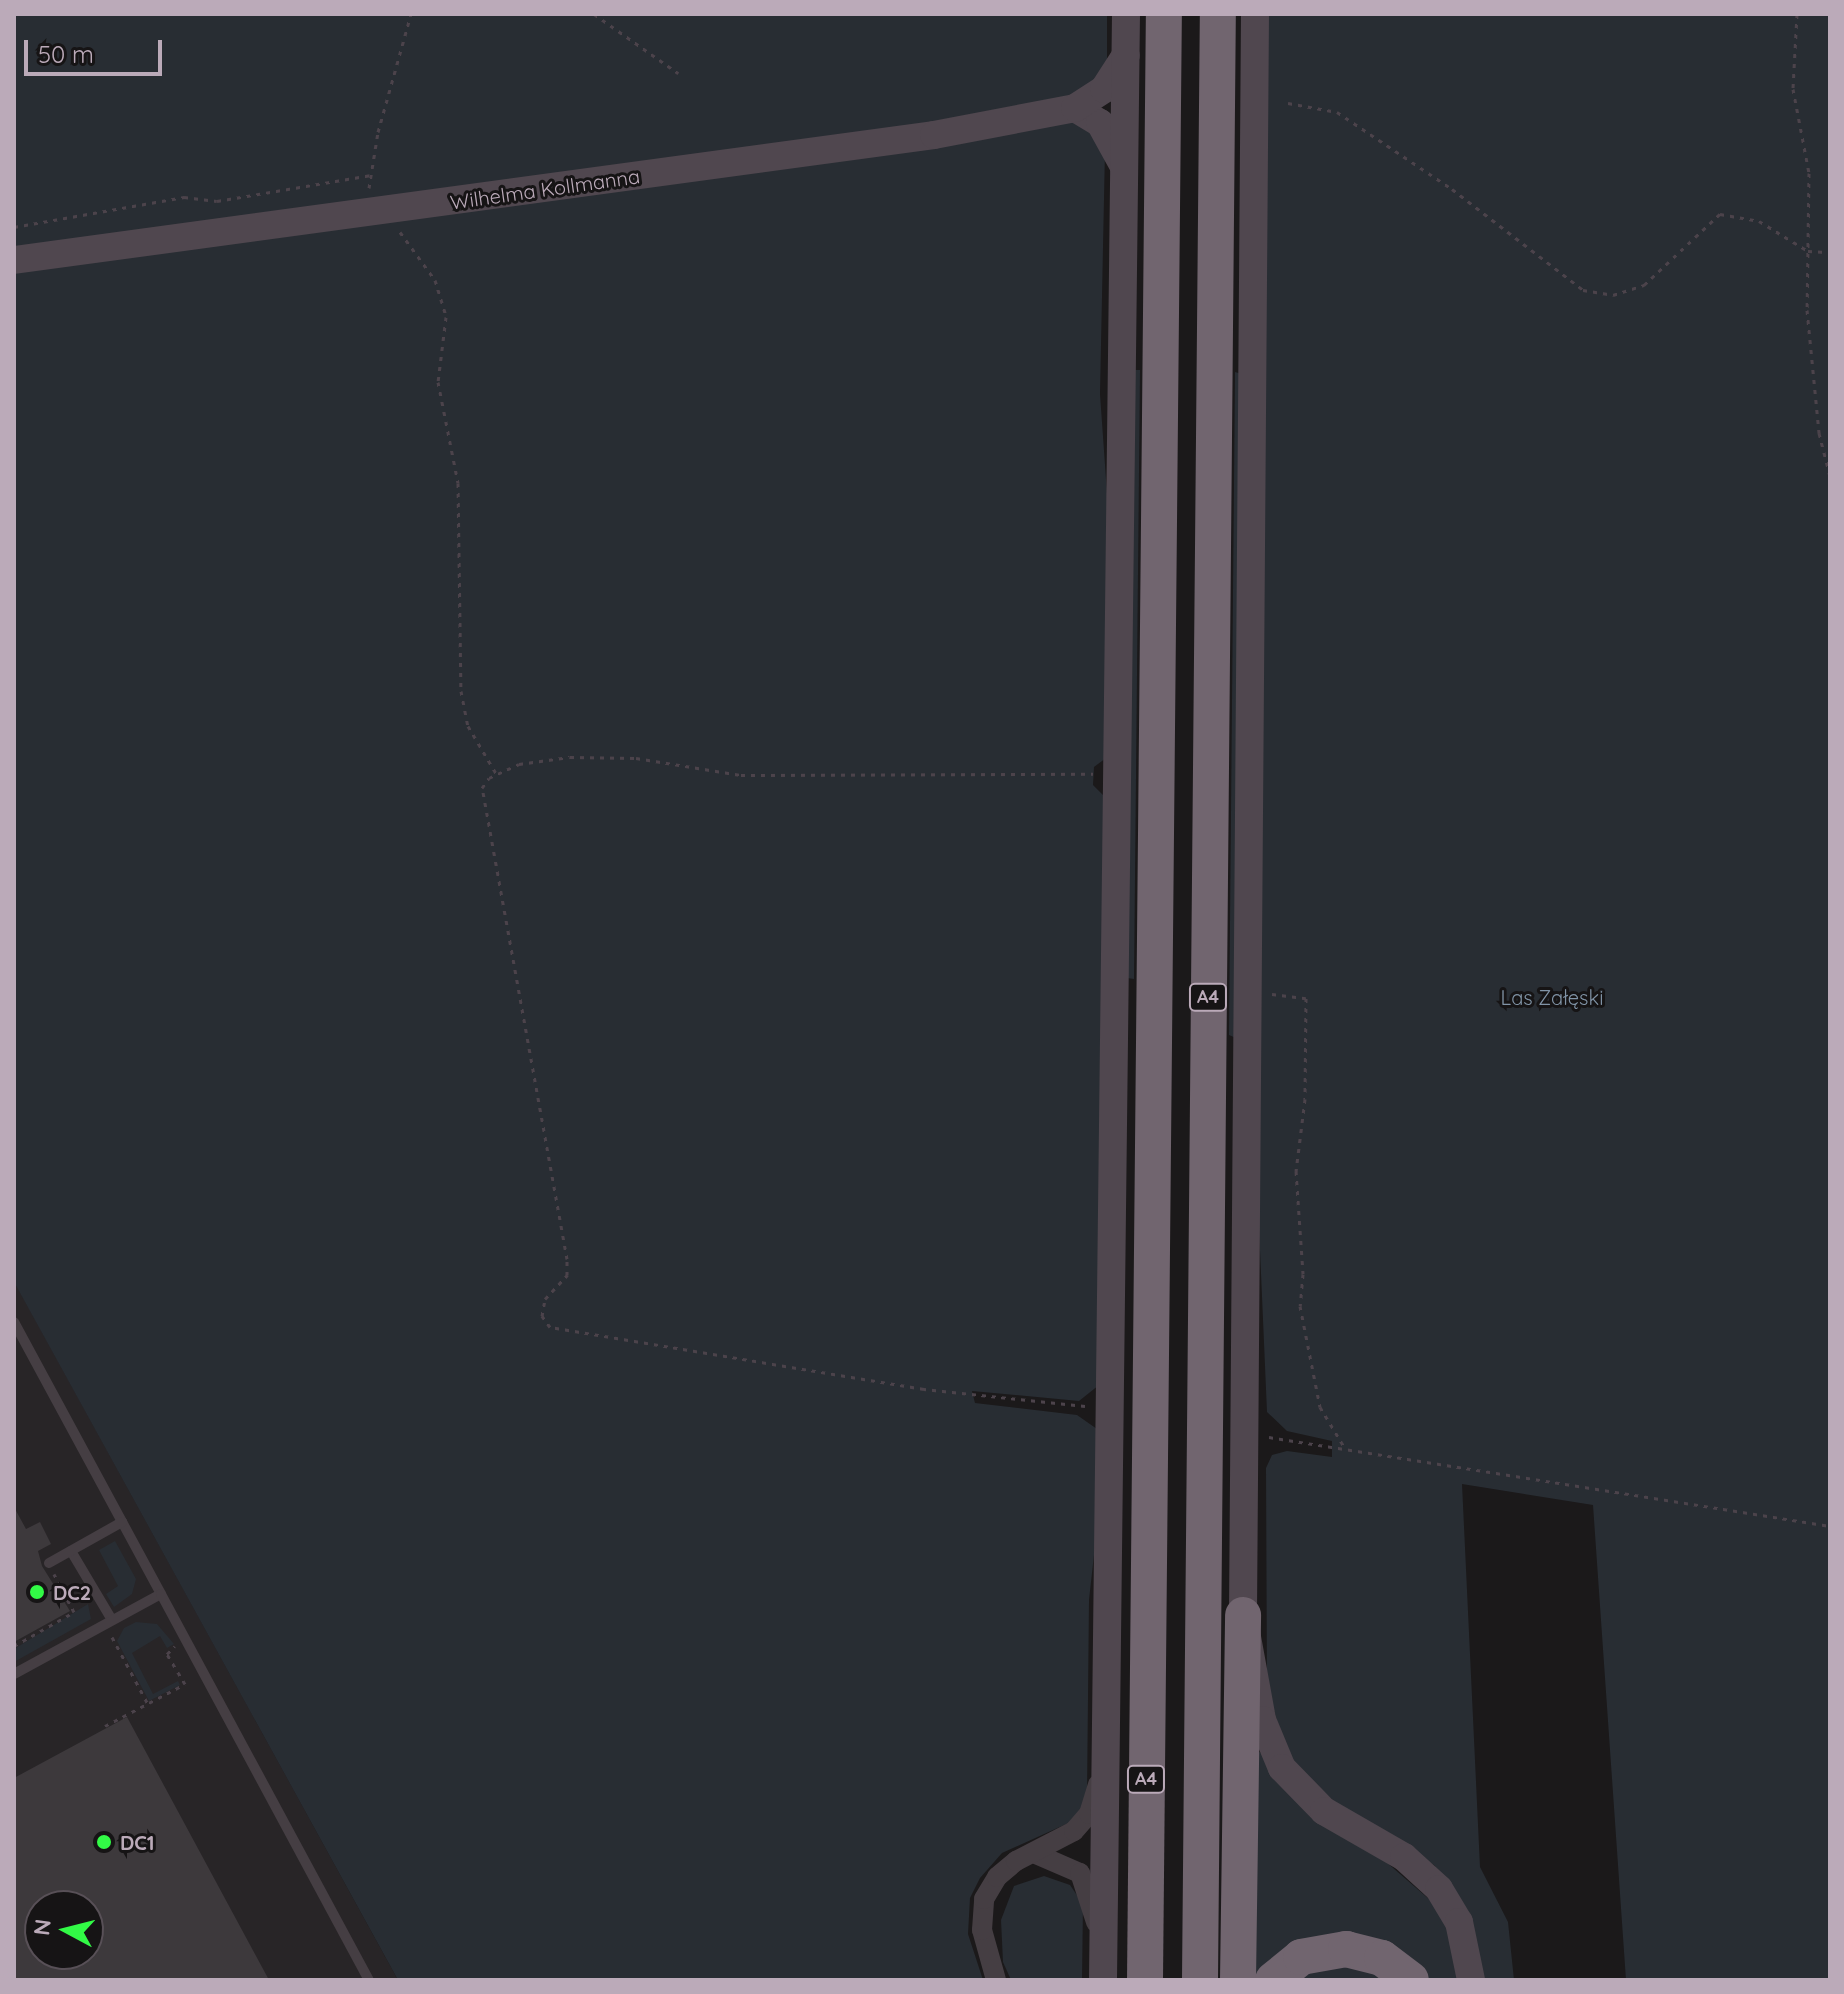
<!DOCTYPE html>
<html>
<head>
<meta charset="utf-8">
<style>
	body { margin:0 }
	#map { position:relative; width:1844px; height:1994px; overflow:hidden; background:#1b191a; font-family:Quicksand,sans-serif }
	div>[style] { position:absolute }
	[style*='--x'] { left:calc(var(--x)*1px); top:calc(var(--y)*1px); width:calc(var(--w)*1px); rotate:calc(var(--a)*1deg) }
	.built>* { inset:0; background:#282527 }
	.green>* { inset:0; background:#282d33 }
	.building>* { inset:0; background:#3d393c }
	.path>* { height:3px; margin-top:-1.5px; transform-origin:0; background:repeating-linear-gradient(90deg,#4c434b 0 4px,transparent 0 10px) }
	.lane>* { height:10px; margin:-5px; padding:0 5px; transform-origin:5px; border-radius:5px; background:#453e43 }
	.street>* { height:20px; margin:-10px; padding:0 10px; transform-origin:10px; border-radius:10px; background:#453e43 }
	.secondary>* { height:28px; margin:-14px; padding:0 14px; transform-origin:14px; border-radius:14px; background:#50474f }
	.highway>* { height:36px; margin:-18px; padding:0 18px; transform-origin:18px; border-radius:18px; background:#71656f }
	.dots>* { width:22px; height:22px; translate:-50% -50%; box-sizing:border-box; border:4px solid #161415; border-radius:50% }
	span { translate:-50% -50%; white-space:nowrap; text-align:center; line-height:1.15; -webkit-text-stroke:6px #161415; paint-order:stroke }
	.shield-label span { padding:2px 6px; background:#161415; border:2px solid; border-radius:6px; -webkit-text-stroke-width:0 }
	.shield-label { font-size:18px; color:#bbaab9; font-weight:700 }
	.street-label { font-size:20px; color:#bbaab9 }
	.park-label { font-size:20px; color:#8194a7 }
	.poi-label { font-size:20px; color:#bbaab9; font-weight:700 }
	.left { translate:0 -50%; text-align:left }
	.frame { position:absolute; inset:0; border:16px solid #bbaab9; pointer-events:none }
	.north { position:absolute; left:24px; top:1890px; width:80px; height:80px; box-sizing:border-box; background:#161415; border:2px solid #585057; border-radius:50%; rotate:277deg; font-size:22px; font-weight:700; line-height:32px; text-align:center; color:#bbaab9 }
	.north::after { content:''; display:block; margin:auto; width:28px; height:36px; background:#32fa46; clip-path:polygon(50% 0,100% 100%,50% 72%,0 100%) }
	.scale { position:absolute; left:24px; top:40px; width:138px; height:36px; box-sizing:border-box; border:4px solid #bbaab9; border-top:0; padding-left:10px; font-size:24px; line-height:28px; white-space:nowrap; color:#bbaab9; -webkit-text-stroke:6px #161415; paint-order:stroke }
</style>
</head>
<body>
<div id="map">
	<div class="built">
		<i style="clip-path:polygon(evenodd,14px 1281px,398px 1980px,14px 1980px,14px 1281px,40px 1906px,88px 1906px,88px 1954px,40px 1954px,40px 1906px)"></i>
	</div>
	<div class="green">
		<i style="clip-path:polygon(14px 14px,1107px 14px,1107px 64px,1085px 93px,928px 127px,14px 249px)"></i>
		<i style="clip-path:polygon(1265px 14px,1830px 14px,1830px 1980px,1626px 1980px,1593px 1505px,1462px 1484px,1480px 1867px,1508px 1922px,1514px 1980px,1484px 1980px,1470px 1917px,1434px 1865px,1345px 1811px,1298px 1769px,1284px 1746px,1267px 1686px,1266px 1468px,1272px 1455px,1287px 1451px,1332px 1457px,1332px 1441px,1287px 1431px,1267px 1412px,1258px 1204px)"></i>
		<i style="clip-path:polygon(1078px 120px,1105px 150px,1100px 394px,1111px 550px,1106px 758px,1094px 767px,1093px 785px,1106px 798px,1099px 1385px,1079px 1401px,972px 1391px,975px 1403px,1077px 1415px,1097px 1429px,1102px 1483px,1089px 1600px,1087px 1796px,1075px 1820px,1002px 1853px,980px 1878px,970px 1898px,968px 1934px,983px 1980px,398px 1980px,14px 1282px,14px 271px)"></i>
		<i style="clip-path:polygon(1134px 370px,1140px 370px,1134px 979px,1127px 978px)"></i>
		<i style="clip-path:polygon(1235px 372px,1242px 374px,1236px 1038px,1229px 1035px)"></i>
		<i style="clip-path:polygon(115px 1541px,136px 1579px,132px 1594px,114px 1607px,106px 1594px,118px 1586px,99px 1550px)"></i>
		<i style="clip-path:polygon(88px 1604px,91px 1619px,14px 1662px,14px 1649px)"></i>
		<i style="clip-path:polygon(136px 1622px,157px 1624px,174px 1644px,167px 1648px,160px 1636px,132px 1653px,153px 1694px,178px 1681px,180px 1685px,149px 1701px,117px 1641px,124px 1628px)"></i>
		<i style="clip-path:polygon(1257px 1750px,1445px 1913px,1460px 1980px,1426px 1980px,1403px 1957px,1254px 1978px)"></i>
		<i style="clip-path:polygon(1044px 1876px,1070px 1885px,1083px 1904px,1082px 1980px,1011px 1980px,1003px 1962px,1001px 1920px,1014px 1886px)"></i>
		<i style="clip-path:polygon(1327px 1960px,1396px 1980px,1288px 1980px)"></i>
	</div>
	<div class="building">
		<i style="clip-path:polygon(14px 1507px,26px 1529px,40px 1522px,51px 1544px,38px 1551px,42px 1566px,70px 1611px,14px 1642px)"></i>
		<i style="clip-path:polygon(evenodd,127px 1717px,269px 1980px,14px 1980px,14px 1778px,127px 1717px,40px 1906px,88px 1906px,88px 1954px,40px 1954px,40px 1906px)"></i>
	</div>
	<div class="path">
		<i style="--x:594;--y:14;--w:103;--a:35.1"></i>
		<i style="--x:1797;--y:14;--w:75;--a:93.1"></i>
		<i style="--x:1793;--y:89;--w:86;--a:79.2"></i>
		<i style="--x:1809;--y:173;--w:137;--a:90.8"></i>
		<i style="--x:1807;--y:310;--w:124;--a:84.4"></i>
		<i style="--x:1819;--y:433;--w:44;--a:75.7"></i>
		<i style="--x:1288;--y:103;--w:50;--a:10.4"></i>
		<i style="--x:1337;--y:112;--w:138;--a:33.8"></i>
		<i style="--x:1452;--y:189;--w:165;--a:37.6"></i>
		<i style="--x:1583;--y:290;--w:30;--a:9"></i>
		<i style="--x:1613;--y:295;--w:33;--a:-18"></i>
		<i style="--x:1644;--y:285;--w:104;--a:-43.1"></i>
		<i style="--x:1720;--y:214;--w:40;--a:10"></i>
		<i style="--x:1759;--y:221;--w:57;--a:31.5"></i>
		<i style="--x:1808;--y:251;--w:22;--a:3"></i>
		<i style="--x:369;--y:188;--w:57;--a:-80.9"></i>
		<i style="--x:378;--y:132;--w:123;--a:-74.4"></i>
		<i style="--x:14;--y:227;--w:173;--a:-10"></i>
		<i style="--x:184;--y:197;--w:33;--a:7"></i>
		<i style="--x:217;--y:201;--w:155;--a:-9.6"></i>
		<i style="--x:400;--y:232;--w:59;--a:53.9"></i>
		<i style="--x:435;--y:280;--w:39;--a:73"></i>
		<i style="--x:446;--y:317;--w:65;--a:97"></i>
		<i style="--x:438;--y:382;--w:103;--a:78.8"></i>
		<i style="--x:458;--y:483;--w:208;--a:89.2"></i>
		<i style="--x:461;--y:691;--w:36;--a:79"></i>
		<i style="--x:468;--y:726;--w:57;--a:59.4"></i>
		<i style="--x:1272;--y:994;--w:34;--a:7"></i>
		<i style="--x:1306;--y:998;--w:101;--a:90.6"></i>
		<i style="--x:1305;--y:1099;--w:73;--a:97.1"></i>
		<i style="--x:1296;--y:1171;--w:103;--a:86.1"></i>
		<i style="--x:1303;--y:1274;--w:32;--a:95"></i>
		<i style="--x:1300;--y:1306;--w:103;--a:78.8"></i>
		<i style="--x:1320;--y:1407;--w:50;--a:58.8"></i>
		<i style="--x:1085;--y:1406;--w:162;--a:-174"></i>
		<i style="--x:924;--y:1389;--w:379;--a:-170.6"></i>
		<i style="--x:550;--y:1327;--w:14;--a:-126"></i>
		<i style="--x:542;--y:1316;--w:17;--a:-80"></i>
		<i style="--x:545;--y:1299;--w:33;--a:-47"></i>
		<i style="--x:567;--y:1275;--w:16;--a:-90"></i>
		<i style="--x:567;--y:1259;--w:479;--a:-100.2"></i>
		<i style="--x:482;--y:788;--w:12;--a:-55"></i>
		<i style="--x:489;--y:778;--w:33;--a:-25"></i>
		<i style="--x:519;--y:764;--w:51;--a:-7.8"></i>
		<i style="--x:570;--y:757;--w:66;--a:0.9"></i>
		<i style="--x:636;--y:758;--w:106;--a:9.2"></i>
		<i style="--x:741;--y:775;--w:352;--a:-0.2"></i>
		<i style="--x:1269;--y:1437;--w:568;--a:9.01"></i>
		<i style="--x:112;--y:1637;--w:76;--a:61.8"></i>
		<i style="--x:14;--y:1646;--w:69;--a:-29.5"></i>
		<i style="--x:74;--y:1612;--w:43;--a:-117.8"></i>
		<i style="--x:105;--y:1726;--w:90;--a:-27.7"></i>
		<i style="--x:185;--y:1684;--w:35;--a:-121"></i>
		<i style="--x:167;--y:1654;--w:11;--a:-45"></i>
	</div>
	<div class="lane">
		<i style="--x:14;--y:1322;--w:309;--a:61.6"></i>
		<i style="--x:71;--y:1551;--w:80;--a:59.3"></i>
		<i style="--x:49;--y:1563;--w:84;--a:-29.3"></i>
		<i style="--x:14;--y:1674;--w:167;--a:-28.6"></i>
		<i style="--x:161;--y:1594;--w:438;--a:61.7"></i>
	</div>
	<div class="street">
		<i style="--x:1036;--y:1854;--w:48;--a:23.4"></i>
		<i style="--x:1080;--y:1873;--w:52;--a:71.9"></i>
		<i style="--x:996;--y:1980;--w:52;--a:-105.6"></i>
		<i style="--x:982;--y:1930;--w:31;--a:-86"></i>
		<i style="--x:984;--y:1899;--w:26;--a:-59"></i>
		<i style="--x:997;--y:1877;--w:25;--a:-40"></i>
		<i style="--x:1016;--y:1861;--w:65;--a:-27.3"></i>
		<i style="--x:1074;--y:1831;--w:23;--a:-49"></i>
		<i style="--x:1089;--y:1814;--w:31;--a:-73"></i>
	</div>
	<div class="secondary">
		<i style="--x:1255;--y:14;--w:1601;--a:90.43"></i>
		<i style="--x:1243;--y:1615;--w:107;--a:79.7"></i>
		<i style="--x:1262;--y:1720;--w:52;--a:67.4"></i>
		<i style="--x:1282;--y:1768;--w:60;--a:45.7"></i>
		<i style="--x:1324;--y:1811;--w:92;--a:29.9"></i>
		<i style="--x:1404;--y:1857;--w:47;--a:42.4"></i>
		<i style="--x:1439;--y:1889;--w:39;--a:59"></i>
		<i style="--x:1459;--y:1922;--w:59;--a:78.3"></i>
		<i style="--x:1075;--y:108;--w:29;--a:31"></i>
		<i style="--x:1100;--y:123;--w:46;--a:61.2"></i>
		<i style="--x:14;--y:260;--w:928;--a:-7.74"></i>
		<i style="--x:934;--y:135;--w:144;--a:-10.8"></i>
		<i style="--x:1075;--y:108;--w:35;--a:-33"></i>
		<i style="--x:1104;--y:89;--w:40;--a:-57.1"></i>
		<i style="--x:1103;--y:1980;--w:1966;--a:-89.33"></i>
	</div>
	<div class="highway">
		<i style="--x:1145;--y:1980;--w:1966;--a:-89.45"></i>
		<i style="--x:1200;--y:1980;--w:1966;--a:-89.48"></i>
		<i style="--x:1238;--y:1980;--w:365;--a:-89.2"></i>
		<i style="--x:1273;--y:1980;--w:36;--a:-39"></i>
		<i style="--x:1301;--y:1957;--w:46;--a:-10.1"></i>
		<i style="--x:1346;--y:1949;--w:37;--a:14"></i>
		<i style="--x:1382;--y:1958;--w:36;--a:37"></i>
	</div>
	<div class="dots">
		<i style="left:37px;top:1592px;background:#32fa46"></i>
		<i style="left:104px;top:1842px;background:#32fa46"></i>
	</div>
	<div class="shield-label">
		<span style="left:1208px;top:997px">A4</span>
		<span style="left:1146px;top:1779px">A4</span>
	</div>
	<div class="street-label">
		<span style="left:545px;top:189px;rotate:-8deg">Wilhelma Kollmanna</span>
	</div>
	<div class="park-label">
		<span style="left:1552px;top:997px">Las Załęski</span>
	</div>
	<div class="poi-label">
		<span class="left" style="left:53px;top:1592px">DC2</span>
		<span class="left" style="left:120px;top:1842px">DC1</span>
	</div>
	<div class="frame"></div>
	<div class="north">N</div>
	<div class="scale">50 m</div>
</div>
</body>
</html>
